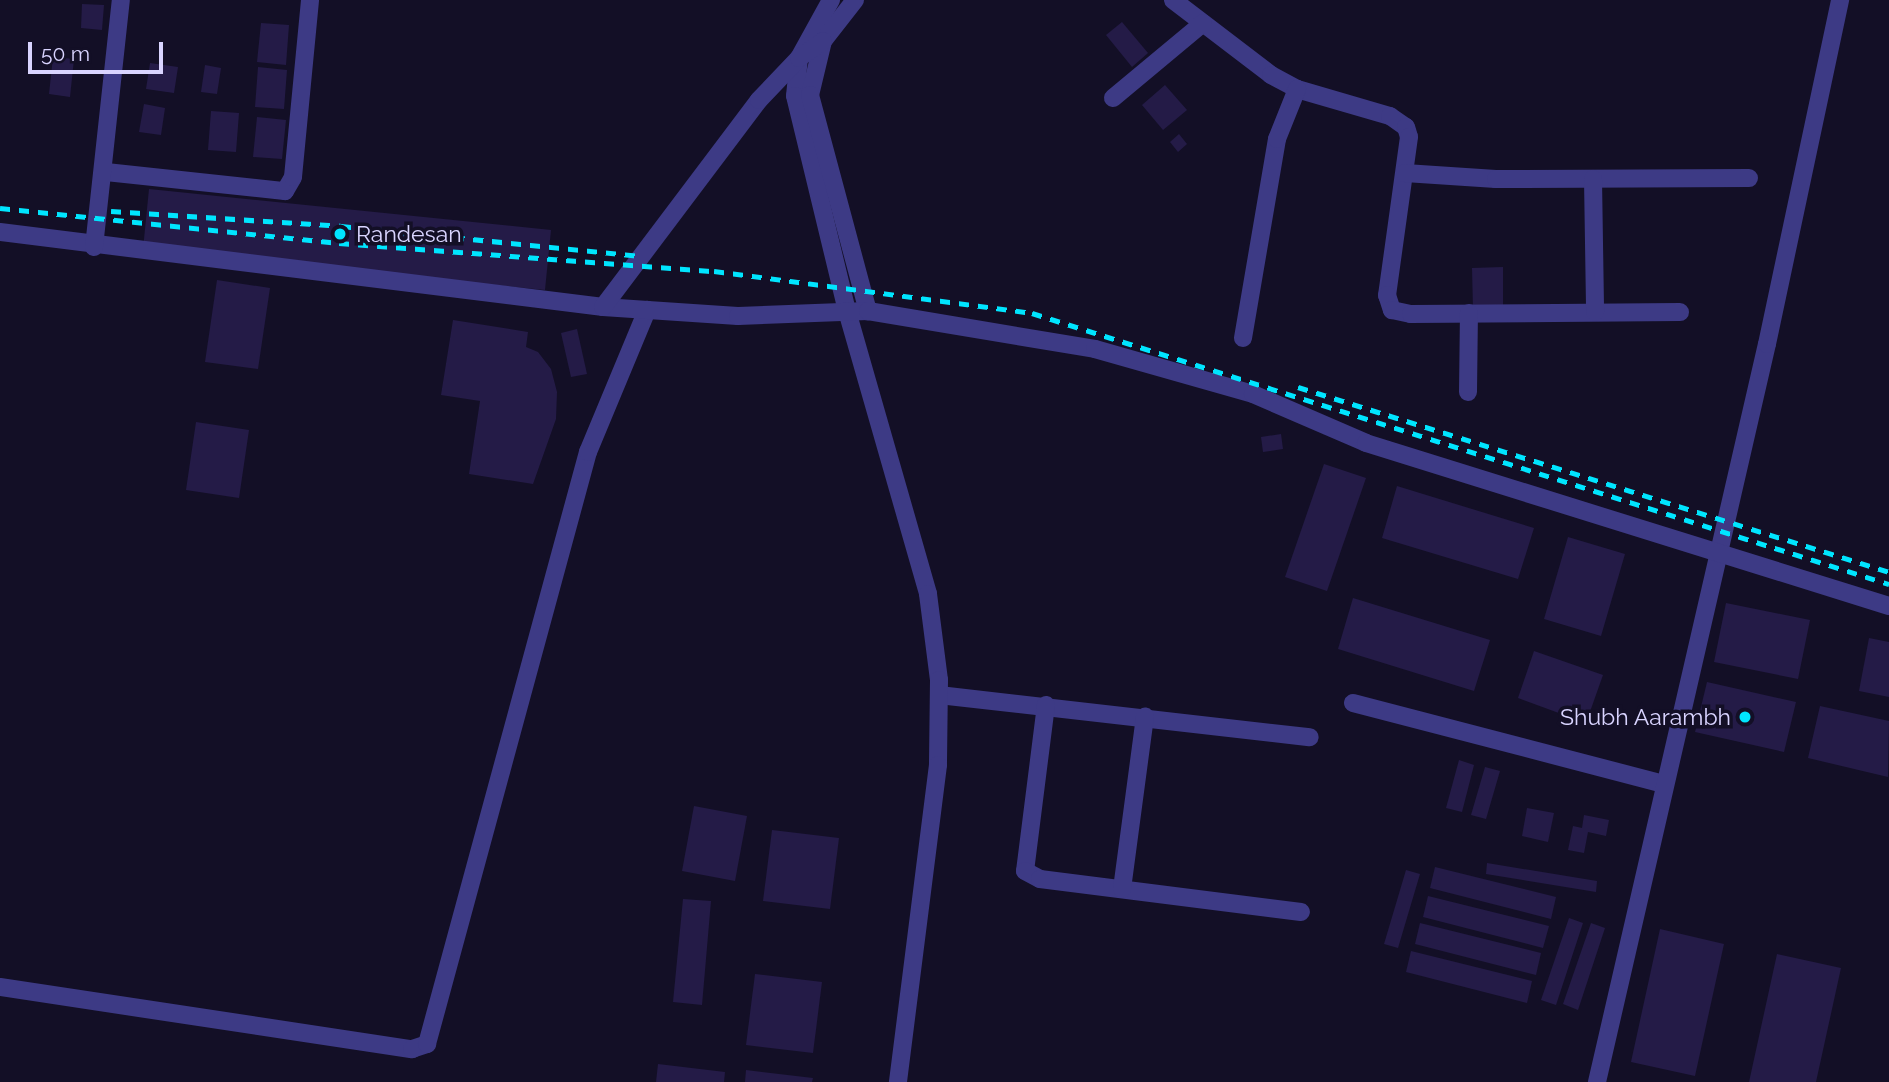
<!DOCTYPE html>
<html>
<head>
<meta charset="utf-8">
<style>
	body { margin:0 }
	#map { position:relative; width:1889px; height:1082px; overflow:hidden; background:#130f26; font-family:Raleway,sans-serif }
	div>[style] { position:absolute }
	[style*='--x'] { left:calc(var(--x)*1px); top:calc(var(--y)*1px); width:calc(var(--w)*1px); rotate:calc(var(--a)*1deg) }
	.building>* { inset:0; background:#241b47 }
	.minor>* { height:18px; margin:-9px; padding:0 9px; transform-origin:9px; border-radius:9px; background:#3d3a85 }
	.tertiary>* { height:18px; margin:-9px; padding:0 9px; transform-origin:9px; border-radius:9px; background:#3d3a85 }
	.rail>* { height:5px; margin-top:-2.5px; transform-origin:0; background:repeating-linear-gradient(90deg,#00e5ff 0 10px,transparent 0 19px) }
	.dots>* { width:19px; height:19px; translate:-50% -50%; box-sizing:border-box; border:4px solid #130f26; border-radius:50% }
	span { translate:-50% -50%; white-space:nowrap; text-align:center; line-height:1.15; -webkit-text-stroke:7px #130f26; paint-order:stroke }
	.poi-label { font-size:23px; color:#d9d4ff }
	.left { translate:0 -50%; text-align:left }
	.right { translate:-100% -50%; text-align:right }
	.scale { position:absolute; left:28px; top:42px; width:135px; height:32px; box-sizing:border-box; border:4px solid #d9d4ff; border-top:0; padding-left:9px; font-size:21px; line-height:24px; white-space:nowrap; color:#d9d4ff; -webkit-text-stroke:5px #130f26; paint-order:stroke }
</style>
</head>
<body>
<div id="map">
	<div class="building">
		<i style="clip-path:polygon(82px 4px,104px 5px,102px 30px,81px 28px)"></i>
		<i style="clip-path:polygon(1122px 22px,1148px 53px,1132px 67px,1106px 35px)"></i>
		<i style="clip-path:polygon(261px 23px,289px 25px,286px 65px,257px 62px)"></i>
		<i style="clip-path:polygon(53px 57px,74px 59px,70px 97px,49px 94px)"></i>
		<i style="clip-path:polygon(150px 63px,178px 67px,174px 93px,146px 89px)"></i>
		<i style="clip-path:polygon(205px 65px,221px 68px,217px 94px,201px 92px)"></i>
		<i style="clip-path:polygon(258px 67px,287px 70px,284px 109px,255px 107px)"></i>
		<i style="clip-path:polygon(1165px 85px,1187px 110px,1163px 130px,1142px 105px)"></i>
		<i style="clip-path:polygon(144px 104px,165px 108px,161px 135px,139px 132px)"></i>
		<i style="clip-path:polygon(211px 111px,239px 113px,236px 152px,208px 150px)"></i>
		<i style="clip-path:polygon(257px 117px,286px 120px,282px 159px,253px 157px)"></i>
		<i style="clip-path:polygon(1179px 134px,1187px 144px,1178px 152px,1170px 142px)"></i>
		<i style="clip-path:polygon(149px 189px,551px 230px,545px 290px,143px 249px)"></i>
		<i style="clip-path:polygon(1503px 267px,1503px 308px,1473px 309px,1472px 268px)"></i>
		<i style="clip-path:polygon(217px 280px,270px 288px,258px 369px,205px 362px)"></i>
		<i style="clip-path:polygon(453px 320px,528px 332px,526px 347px,538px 352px,551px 369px,557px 392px,556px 419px,533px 484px,469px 474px,480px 401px,441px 395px)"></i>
		<i style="clip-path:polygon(577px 329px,587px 374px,571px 377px,561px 333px)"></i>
		<i style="clip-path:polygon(196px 422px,249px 430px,239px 498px,186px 490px)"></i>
		<i style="clip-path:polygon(1281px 434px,1283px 449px,1263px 452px,1261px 437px)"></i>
		<i style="clip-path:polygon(1324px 464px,1366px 478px,1327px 591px,1285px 577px)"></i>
		<i style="clip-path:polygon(1397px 486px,1534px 528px,1518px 579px,1382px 538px)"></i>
		<i style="clip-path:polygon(1568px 537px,1625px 554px,1601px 636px,1544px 619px)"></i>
		<i style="clip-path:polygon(1353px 598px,1490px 640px,1474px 691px,1338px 649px)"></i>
		<i style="clip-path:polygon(1726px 603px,1810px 620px,1798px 679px,1714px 662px)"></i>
		<i style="clip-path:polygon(1869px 638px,1889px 642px,1889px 697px,1859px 691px)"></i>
		<i style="clip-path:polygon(1534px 651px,1603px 675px,1586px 723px,1518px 698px)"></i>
		<i style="clip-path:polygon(1707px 682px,1796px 702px,1784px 752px,1695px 732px)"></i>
		<i style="clip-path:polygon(1820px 706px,1889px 721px,1888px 777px,1808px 758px)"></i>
		<i style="clip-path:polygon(1459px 760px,1474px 765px,1462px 812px,1446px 808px)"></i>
		<i style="clip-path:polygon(1485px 767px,1500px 771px,1486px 819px,1471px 815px)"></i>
		<i style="clip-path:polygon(694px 806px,747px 816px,735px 881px,682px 871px)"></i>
		<i style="clip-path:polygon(1527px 808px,1554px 813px,1548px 842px,1522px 836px)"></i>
		<i style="clip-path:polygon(1584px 815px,1609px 820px,1606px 836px,1588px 832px,1584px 853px,1568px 850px,1573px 826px,1582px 828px)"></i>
		<i style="clip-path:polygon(772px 830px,839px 838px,830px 909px,763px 901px)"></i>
		<i style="clip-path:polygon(1487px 863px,1597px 881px,1596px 892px,1486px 874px)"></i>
		<i style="clip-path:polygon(1435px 867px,1556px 897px,1551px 919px,1430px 888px)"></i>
		<i style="clip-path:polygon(1406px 870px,1420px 874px,1398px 948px,1384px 944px)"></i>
		<i style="clip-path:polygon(1428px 896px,1549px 926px,1543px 948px,1423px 917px)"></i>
		<i style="clip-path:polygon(683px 899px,711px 901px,702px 1005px,673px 1002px)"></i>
		<i style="clip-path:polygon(1569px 918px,1583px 923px,1556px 1005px,1541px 1000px)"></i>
		<i style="clip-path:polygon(1420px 923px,1541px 953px,1536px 975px,1415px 944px)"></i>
		<i style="clip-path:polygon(1591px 923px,1605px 928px,1578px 1010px,1563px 1004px)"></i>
		<i style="clip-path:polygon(1660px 929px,1724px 944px,1695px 1076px,1631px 1062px)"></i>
		<i style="clip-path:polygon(1411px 951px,1532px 981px,1527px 1003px,1406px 972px)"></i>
		<i style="clip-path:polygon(1777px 954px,1841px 968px,1816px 1082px,1749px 1082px)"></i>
		<i style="clip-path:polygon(755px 974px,822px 982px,813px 1053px,746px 1045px)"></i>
		<i style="clip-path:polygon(658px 1064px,725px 1072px,724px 1082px,656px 1082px)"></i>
		<i style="clip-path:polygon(746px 1070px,813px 1078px,812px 1082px,745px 1082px)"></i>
	</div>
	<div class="minor">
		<i style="--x:1173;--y:0;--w:123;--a:37.4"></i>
		<i style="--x:1271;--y:75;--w:30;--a:28"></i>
		<i style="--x:1297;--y:89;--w:97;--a:16.2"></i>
		<i style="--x:1390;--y:116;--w:19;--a:35"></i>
		<i style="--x:1406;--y:127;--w:10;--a:73"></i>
		<i style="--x:1409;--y:137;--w:160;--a:97.9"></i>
		<i style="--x:1387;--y:295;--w:16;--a:72"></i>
		<i style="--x:1392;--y:310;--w:19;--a:12"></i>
		<i style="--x:1411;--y:314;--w:269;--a:-0.4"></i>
		<i style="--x:1113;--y:98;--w:117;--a:-39.8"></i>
		<i style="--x:106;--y:172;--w:180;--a:6.1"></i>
		<i style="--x:285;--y:191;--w:16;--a:-60"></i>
		<i style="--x:293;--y:177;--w:178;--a:-84.5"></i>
		<i style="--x:1405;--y:173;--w:91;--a:3.8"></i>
		<i style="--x:1496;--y:179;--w:253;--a:-0.2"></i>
		<i style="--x:1593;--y:179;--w:133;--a:89.1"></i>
		<i style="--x:1243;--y:338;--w:202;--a:-80.3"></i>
		<i style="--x:1277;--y:139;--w:54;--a:-68.2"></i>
		<i style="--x:1468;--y:392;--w:79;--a:-89.3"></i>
		<i style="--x:939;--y:695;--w:373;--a:6.5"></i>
		<i style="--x:1353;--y:703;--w:322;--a:14.6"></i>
		<i style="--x:1046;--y:705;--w:167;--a:97.2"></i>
		<i style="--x:1025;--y:871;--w:17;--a:28"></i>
		<i style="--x:1040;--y:879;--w:263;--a:7.2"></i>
		<i style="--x:1122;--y:889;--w:174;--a:-82.4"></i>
		<i style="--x:0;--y:987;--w:417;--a:8.6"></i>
		<i style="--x:412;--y:1049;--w:16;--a:-18"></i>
		<i style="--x:427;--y:1044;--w:614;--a:-74.79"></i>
		<i style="--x:588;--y:452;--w:154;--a:-67.4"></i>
		<i style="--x:1597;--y:1082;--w:757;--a:-77.03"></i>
		<i style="--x:1767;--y:344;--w:352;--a:-78"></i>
	</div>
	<div class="tertiary">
		<i style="--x:831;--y:0;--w:66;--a:118.9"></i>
		<i style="--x:799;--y:58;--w:38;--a:96"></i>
		<i style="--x:795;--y:96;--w:221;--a:76.4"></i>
		<i style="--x:847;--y:311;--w:294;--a:74"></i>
		<i style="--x:928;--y:594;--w:87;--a:82.7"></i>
		<i style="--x:939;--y:680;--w:85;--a:90.7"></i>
		<i style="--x:938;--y:765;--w:320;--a:97.2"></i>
		<i style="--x:855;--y:0;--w:52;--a:128"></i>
		<i style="--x:823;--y:41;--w:56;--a:103.5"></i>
		<i style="--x:810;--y:95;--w:224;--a:75"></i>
		<i style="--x:0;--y:232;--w:608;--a:7.09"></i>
		<i style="--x:603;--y:307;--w:135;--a:3.8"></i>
		<i style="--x:738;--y:316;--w:130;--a:-2.2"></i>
		<i style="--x:868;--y:311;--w:230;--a:9.5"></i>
		<i style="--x:1095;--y:349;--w:164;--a:15.9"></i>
		<i style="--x:1253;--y:394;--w:123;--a:23.4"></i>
		<i style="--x:1366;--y:443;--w:548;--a:17.31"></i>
		<i style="--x:94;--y:247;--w:248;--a:-83.8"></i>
		<i style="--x:603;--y:307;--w:259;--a:-53"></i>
		<i style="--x:759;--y:100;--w:58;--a:-46.4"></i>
		<i style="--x:799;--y:58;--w:29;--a:-35"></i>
	</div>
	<div class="rail">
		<i style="--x:0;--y:208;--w:341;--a:5.9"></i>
		<i style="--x:339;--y:243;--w:376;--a:4.3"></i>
		<i style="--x:714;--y:271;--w:321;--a:7.5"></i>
		<i style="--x:1032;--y:313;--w:899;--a:17.55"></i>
		<i style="--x:111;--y:211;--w:230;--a:3.7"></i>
		<i style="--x:341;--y:226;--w:301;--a:5.7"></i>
		<i style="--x:1298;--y:387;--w:619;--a:17.38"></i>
	</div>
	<div class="dots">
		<i style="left:340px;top:234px;background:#00e5ff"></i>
		<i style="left:1745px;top:717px;background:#00e5ff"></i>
	</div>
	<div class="poi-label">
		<span class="left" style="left:356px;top:234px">Randesan</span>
		<span class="right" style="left:1731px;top:717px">Shubh Aarambh</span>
	</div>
	<div class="scale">50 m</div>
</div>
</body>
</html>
